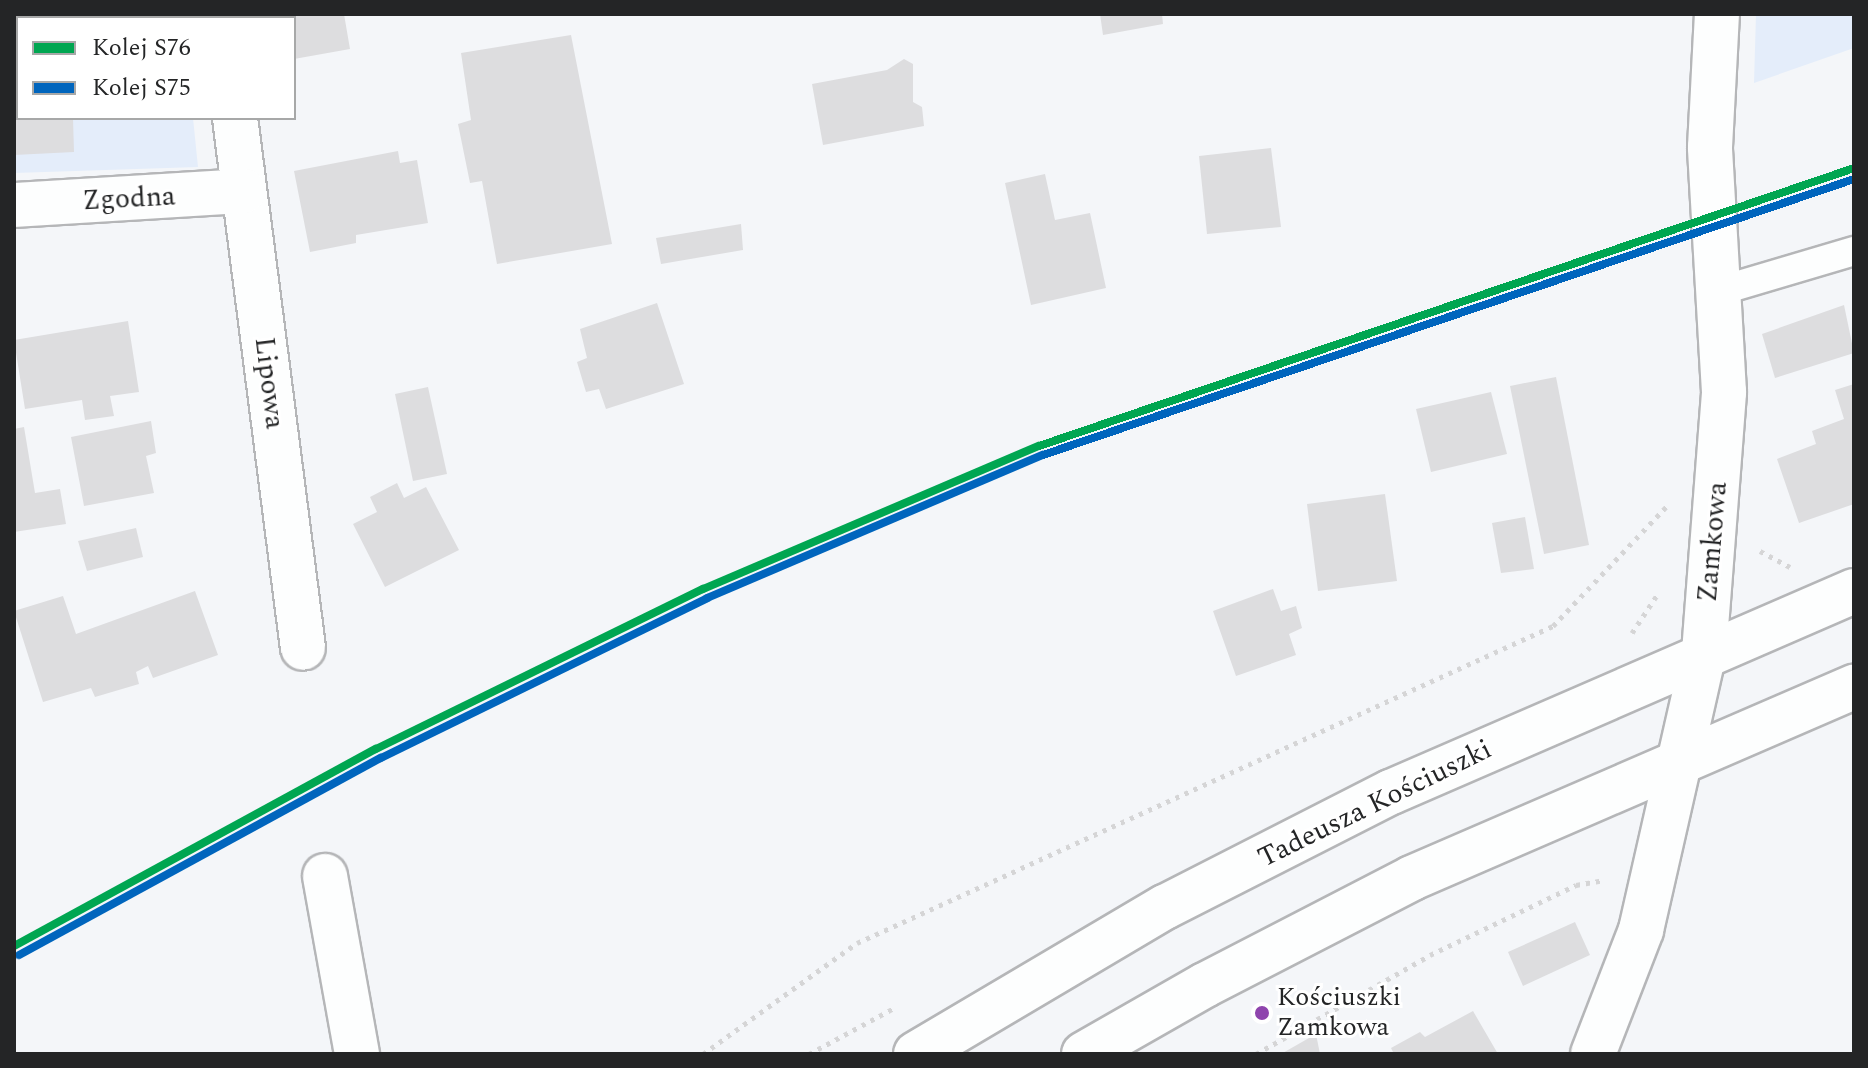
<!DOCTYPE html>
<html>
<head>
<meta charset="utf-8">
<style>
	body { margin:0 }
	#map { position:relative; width:1868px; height:1068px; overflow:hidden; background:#f4f6f9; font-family:Spectral,serif }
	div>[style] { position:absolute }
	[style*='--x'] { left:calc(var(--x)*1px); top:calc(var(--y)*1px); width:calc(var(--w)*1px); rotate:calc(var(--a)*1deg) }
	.green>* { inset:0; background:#e4edfa }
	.building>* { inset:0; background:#dddddf }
	.path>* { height:5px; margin-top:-2.5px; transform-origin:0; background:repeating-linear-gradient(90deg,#d5d5d6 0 4px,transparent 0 10px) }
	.roads { filter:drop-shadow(2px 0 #b5b6b8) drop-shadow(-2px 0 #b5b6b8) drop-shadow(0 2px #b5b6b8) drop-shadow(0 -2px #b5b6b8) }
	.service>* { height:28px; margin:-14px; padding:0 14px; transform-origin:14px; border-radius:14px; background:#fdfefe }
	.minor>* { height:44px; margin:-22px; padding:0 22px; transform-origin:22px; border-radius:22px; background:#fdfefe }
	.primary>* { height:44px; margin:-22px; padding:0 22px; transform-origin:22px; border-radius:22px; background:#fdfefe }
	.rail-1>* { height:8px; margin:-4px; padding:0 4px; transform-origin:4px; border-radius:4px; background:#00a651 }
	.rail-2>* { height:8px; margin:-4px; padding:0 4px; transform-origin:4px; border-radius:4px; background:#0065bd }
	.dots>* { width:22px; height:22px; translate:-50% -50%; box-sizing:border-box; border:4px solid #fff; border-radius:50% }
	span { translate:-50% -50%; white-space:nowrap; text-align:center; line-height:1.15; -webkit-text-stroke:6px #fff; paint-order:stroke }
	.bus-label { font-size:26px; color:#242526 }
	.left { translate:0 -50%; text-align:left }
	.street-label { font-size:28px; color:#242526 }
	.frame { position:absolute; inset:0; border:16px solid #242526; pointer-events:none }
	.legend { position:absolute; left:16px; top:16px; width:280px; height:104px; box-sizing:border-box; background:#fff; border:2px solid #a7a8a8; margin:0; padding:10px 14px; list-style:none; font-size:24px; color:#242526 }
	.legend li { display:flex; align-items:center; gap:16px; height:40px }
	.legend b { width:40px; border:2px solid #a7a8a8 }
</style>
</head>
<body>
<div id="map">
	<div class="green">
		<i style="clip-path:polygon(14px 14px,181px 14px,181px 18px,18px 18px,18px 118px,193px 118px,198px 167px,14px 173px)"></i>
		<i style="clip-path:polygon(1756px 14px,1854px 14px,1854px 48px,1754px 83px)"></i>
	</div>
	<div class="building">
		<i style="clip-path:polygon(271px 14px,344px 14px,350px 49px,294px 59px,294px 18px)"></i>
		<i style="clip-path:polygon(1100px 14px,1162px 14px,1163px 24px,1103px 35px)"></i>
		<i style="clip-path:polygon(571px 35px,612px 244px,497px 264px,482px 181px,470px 183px,458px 124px,471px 120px,461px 53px)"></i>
		<i style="clip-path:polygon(904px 59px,913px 64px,913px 102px,922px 107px,924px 126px,823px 145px,812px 84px,887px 70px)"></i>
		<i style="clip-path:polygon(14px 75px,18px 118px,73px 118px,74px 152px,14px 155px)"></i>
		<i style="clip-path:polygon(1271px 148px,1281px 227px,1207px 234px,1199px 156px)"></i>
		<i style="clip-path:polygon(398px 151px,400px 163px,417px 160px,428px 223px,356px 235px,356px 243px,310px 252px,294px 171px)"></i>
		<i style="clip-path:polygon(1045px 174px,1055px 220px,1090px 213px,1106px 288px,1031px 305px,1005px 183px)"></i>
		<i style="clip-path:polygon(741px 224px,743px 250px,661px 264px,656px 238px)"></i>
		<i style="clip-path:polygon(657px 303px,684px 384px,606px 409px,599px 389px,586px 392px,577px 362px,587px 358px,580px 329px)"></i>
		<i style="clip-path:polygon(1844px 305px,1854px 353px,1775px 378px,1762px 334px)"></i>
		<i style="clip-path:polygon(128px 321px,139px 392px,110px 396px,114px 416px,85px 420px,82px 400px,25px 409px,14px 340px)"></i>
		<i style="clip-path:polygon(1556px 377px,1589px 545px,1544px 554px,1510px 386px)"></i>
		<i style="clip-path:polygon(1854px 384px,1854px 504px,1799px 523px,1777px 459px,1816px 444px,1812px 431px,1844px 419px,1835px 390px)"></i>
		<i style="clip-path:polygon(428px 387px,447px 474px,413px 481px,395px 394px)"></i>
		<i style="clip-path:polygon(1491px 392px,1507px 454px,1431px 472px,1416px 409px)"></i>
		<i style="clip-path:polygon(151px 421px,156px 453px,146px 456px,154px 493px,84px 506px,71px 437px)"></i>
		<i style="clip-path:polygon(24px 427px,35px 493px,60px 489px,66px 524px,14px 532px,14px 429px)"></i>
		<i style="clip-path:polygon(397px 483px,404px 498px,426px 487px,459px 550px,385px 587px,353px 524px,377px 512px,370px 497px)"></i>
		<i style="clip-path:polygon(1385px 494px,1397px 581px,1318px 591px,1307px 504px)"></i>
		<i style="clip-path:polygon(1525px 517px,1534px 569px,1501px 573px,1492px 523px)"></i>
		<i style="clip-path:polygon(136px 528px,143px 557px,87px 571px,78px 541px)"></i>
		<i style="clip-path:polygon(1273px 589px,1281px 611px,1296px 606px,1302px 628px,1289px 634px,1296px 655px,1236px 676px,1213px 611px)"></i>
		<i style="clip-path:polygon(195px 591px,218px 655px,153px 678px,148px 666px,136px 672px,139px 684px,95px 697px,91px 688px,43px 702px,14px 611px,63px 596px,76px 634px)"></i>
		<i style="clip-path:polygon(1575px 922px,1590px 955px,1523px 986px,1508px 952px)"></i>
		<i style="clip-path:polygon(1473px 1011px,1498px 1054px,1394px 1054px,1391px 1048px,1420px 1032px,1425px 1037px)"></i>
		<i style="clip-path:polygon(1316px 1034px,1320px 1054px,1281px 1054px)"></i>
	</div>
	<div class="path">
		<i style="--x:1760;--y:551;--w:34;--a:28"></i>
		<i style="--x:1632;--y:633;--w:49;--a:-56.6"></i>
		<i style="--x:703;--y:1054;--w:190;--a:-35.8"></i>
		<i style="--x:857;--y:943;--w:765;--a:-24.49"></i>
		<i style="--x:1553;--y:626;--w:167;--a:-46.5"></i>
		<i style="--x:809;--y:1054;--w:99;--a:-28.4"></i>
		<i style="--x:1256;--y:1054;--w:200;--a:-29.6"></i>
		<i style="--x:1430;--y:955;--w:162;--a:-25.6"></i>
		<i style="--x:1576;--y:885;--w:29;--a:-10"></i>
	</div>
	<div class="roads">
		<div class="service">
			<i style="--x:1719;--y:291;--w:141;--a:-16.5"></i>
		</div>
		<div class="minor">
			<i style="--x:221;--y:14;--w:4;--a:90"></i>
			<i style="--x:235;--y:118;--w:534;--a:82.69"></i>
			<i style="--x:14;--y:205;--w:230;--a:-3.5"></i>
			<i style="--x:325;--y:876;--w:181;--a:79.8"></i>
			<i style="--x:1593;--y:1054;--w:133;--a:-68.8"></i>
			<i style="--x:1641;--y:930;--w:284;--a:-77.2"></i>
			<i style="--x:1704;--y:653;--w:262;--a:-85.6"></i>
			<i style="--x:1724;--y:392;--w:245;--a:-93.3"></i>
			<i style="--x:1710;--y:147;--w:133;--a:-87"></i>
		</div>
		<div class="primary">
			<i style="--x:916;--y:1054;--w:289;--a:-30.6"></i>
			<i style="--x:1165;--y:907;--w:254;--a:-27"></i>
			<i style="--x:1391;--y:792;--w:505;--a:-23.47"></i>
			<i style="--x:1084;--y:1054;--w:139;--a:-29.7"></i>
			<i style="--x:1205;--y:985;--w:233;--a:-27.3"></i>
			<i style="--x:1412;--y:878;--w:482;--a:-23.4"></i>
		</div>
	</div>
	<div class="rail-1">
		<i style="--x:14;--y:946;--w:412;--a:-28.6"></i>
		<i style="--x:376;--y:749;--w:364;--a:-26.1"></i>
		<i style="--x:703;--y:589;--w:365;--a:-23.1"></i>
		<i style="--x:1039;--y:446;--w:861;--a:-18.83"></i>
	</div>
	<div class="rail-2">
		<i style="--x:19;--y:955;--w:412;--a:-28.6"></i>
		<i style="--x:381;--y:758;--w:363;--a:-26.1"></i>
		<i style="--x:707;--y:598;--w:365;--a:-23.1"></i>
		<i style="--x:1043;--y:455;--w:857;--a:-18.79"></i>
	</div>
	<div class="dots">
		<i style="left:1262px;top:1013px;background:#8e44ad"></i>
	</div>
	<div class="bus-label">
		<span class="left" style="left:1277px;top:1013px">Kościuszki<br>Zamkowa</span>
	</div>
	<div class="street-label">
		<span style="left:129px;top:199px;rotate:-3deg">Zgodna</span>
		<span style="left:269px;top:383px;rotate:83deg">Lipowa</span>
		<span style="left:1713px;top:542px;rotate:-85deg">Zamkowa</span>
		<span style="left:1375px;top:804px;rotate:-26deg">Tadeusza Kościuszki</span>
	</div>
	<div class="frame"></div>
	<ul class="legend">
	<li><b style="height:10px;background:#00a651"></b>Kolej S76</li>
	<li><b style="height:10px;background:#0065bd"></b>Kolej S75</li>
	</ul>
</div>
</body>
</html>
